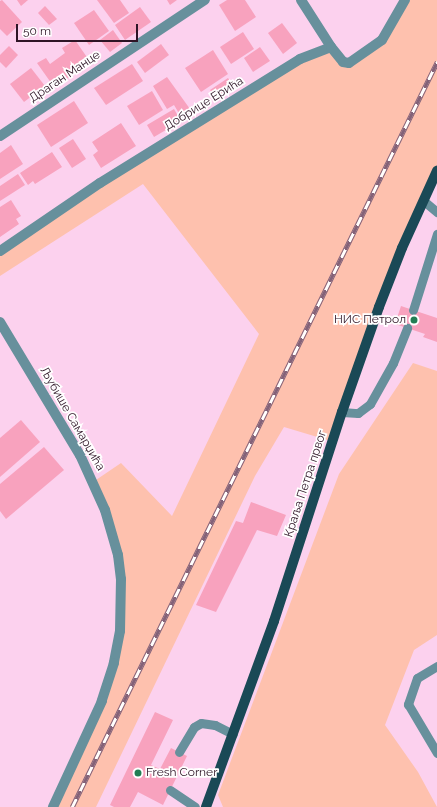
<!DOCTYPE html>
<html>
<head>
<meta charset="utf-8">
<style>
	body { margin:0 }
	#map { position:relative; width:437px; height:807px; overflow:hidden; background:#fcd1ee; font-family:Raleway,sans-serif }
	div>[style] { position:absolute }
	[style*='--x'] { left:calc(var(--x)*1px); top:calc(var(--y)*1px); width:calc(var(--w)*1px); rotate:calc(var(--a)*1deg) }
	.green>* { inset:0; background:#fec1ae }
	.building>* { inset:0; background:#f8a2be }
	.service>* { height:9px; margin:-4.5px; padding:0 4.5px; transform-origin:4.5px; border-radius:4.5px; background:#67909c }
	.minor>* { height:10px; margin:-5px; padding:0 5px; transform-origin:5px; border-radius:5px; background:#67909c }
	.primary>* { height:10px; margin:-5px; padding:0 5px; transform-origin:5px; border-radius:5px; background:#1a4956 }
	.rail>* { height:4.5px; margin-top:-2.25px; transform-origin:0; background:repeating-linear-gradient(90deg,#fff 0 9px,#836279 0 18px); box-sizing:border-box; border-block:1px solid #836279 }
	.dots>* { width:11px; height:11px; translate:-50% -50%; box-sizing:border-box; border:2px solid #fff; border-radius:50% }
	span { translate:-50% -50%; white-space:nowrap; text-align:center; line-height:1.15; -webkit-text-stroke:3.5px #fff; paint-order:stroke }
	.street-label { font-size:12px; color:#2e1426 }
	.poi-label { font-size:12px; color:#2e1426 }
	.right { translate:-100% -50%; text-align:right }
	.left { translate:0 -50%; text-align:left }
	.scale { position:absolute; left:16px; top:24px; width:122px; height:18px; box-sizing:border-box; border:2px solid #2e1426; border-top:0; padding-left:5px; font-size:12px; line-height:14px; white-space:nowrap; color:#2e1426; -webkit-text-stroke:3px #fff; paint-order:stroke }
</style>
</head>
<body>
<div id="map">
	<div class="green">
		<i style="clip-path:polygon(405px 0,437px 0,437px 171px,402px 248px,334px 442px,284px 427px,255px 476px,96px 807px,54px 807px,114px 663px,121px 579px,93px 482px,121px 463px,172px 516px,259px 334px,143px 184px,0 276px,0 251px,300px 59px,331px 47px,343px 62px,367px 52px)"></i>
		<i style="clip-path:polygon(413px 363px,437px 371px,437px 635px,414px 650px,385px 725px,418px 772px,437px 807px,223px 807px,218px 795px,339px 474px)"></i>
	</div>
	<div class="building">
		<i style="clip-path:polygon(2px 0,22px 22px,7px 36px,0 29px,0 1px)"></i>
		<i style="clip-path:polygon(17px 0,28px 0,21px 6px)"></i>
		<i style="clip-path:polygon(97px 0,120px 0,129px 13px,114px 23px)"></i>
		<i style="clip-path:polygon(167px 0,177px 0,170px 5px)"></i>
		<i style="clip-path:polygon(227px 0,245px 0,256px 17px,235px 31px,219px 5px)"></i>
		<i style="clip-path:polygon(45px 6px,57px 19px,49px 25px,38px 13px)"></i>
		<i style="clip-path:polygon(140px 7px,151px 22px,125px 40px,115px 25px)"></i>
		<i style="clip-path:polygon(94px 10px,109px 31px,89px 45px,74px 23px)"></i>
		<i style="clip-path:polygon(282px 23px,297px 43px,283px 54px,268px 33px)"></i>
		<i style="clip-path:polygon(113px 30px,122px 43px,110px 52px,100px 40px)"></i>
		<i style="clip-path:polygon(243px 32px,254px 49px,231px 64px,220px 47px)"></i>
		<i style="clip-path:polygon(75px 40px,91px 63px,54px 87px,37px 63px,46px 58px,50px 64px,65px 53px,62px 48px)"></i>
		<i style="clip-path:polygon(161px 44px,169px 55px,145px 73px,137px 62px)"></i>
		<i style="clip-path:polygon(9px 46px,18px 55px,6px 68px,0 62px,0 55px)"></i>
		<i style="clip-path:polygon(260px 47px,270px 61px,253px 72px,244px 58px)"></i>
		<i style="clip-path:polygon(213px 50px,228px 74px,201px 92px,185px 68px)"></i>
		<i style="clip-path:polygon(132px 64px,143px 81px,106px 105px,94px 88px)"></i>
		<i style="clip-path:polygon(31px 68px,45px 86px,24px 102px,10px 84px)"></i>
		<i style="clip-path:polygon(167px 77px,190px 109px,180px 115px,174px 105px,167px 109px,153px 86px)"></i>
		<i style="clip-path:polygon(228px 78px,235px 89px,217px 100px,210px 90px)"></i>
		<i style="clip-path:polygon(152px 91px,163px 110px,139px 125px,127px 106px)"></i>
		<i style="clip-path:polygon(74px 101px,88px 123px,51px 147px,37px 125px)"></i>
		<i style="clip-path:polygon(174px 109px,181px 121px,154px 137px,147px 125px)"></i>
		<i style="clip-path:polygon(121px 123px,136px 146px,101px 168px,93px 155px,98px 151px,92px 142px)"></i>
		<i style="clip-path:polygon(73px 139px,86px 159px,72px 168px,59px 148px)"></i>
		<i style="clip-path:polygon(11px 145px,23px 164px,0 179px,0 153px)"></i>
		<i style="clip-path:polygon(52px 152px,62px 167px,35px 184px,33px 181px,28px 185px,20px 173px)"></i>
		<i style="clip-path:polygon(18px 174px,25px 185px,0 201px,0 186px)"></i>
		<i style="clip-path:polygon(11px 200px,21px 216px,16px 219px,19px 224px,0 237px,0 207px)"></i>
		<i style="clip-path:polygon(401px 306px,437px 318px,437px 342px,423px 337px,425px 334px,395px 324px)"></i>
		<i style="clip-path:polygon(21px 420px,40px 442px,0 477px,0 438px)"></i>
		<i style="clip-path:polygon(44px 447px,64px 470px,6px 519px,0 511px,0 484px)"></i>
		<i style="clip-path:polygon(251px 502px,286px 515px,277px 536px,257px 530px,216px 612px,196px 605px,236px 521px,243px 523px)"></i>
		<i style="clip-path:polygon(155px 712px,173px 720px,151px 765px,160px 769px,171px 748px,187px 756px,163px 805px,138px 792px,130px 807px,114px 807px,110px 805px)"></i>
	</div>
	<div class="service">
		<i style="--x:425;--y:202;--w:16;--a:40"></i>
		<i style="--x:413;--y:310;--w:80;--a:-72.5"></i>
		<i style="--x:342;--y:412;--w:16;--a:4"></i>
		<i style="--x:358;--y:413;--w:15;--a:-37"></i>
		<i style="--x:370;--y:404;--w:47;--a:-60.7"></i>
		<i style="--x:393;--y:363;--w:38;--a:-68"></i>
		<i style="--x:437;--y:666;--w:23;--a:149"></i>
		<i style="--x:417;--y:678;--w:28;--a:109"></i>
		<i style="--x:408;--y:704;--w:57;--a:59.4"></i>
		<i style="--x:179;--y:752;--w:29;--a:-59"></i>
		<i style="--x:194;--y:727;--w:8;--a:-30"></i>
		<i style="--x:201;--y:723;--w:14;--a:8"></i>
		<i style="--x:215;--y:725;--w:20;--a:27"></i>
		<i style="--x:170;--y:790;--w:30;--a:34"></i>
	</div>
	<div class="minor">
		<i style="--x:301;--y:0;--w:56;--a:57.4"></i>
		<i style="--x:0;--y:136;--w:246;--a:-33.6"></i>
		<i style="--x:0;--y:251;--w:121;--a:-34.2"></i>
		<i style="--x:100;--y:183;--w:235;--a:-31.8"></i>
		<i style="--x:300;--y:59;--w:33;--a:-21"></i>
		<i style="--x:331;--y:47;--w:19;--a:51"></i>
		<i style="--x:343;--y:62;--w:6;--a:9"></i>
		<i style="--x:349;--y:63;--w:40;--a:-34.9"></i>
		<i style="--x:382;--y:40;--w:46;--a:-60.1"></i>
		<i style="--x:0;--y:322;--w:155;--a:59"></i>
		<i style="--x:80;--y:455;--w:60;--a:65.6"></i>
		<i style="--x:105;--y:510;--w:47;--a:73.9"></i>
		<i style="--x:118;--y:555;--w:24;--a:83"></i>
		<i style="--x:121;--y:579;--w:52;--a:91.1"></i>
		<i style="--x:120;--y:631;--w:33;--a:101"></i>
		<i style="--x:114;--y:663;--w:40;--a:108"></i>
		<i style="--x:102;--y:701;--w:117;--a:114.8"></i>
	</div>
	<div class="primary">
		<i style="--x:206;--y:807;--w:198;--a:-69.9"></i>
		<i style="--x:274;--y:621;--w:220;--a:-72"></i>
		<i style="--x:342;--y:412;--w:111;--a:-70.6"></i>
		<i style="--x:379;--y:307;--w:63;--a:-68.7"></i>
		<i style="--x:402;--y:248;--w:85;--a:-65.6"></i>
	</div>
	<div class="rail">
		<i style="--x:72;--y:807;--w:830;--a:-63.9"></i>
	</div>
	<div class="dots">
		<i style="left:414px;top:320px;background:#227e54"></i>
		<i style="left:138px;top:773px;background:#227e54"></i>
	</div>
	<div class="street-label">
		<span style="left:65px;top:77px;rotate:-34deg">Драган Манце</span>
		<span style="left:204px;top:104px;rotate:-32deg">Добрице Ерића</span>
		<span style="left:72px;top:419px;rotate:60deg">Љубише Самарџића</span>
		<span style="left:306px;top:484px;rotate:-72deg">Краља Петра првог</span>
	</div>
	<div class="poi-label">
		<span class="right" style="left:406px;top:320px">НИС Петрол</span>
		<span class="left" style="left:146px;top:773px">Fresh Corner</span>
	</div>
	<div class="scale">50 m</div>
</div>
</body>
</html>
